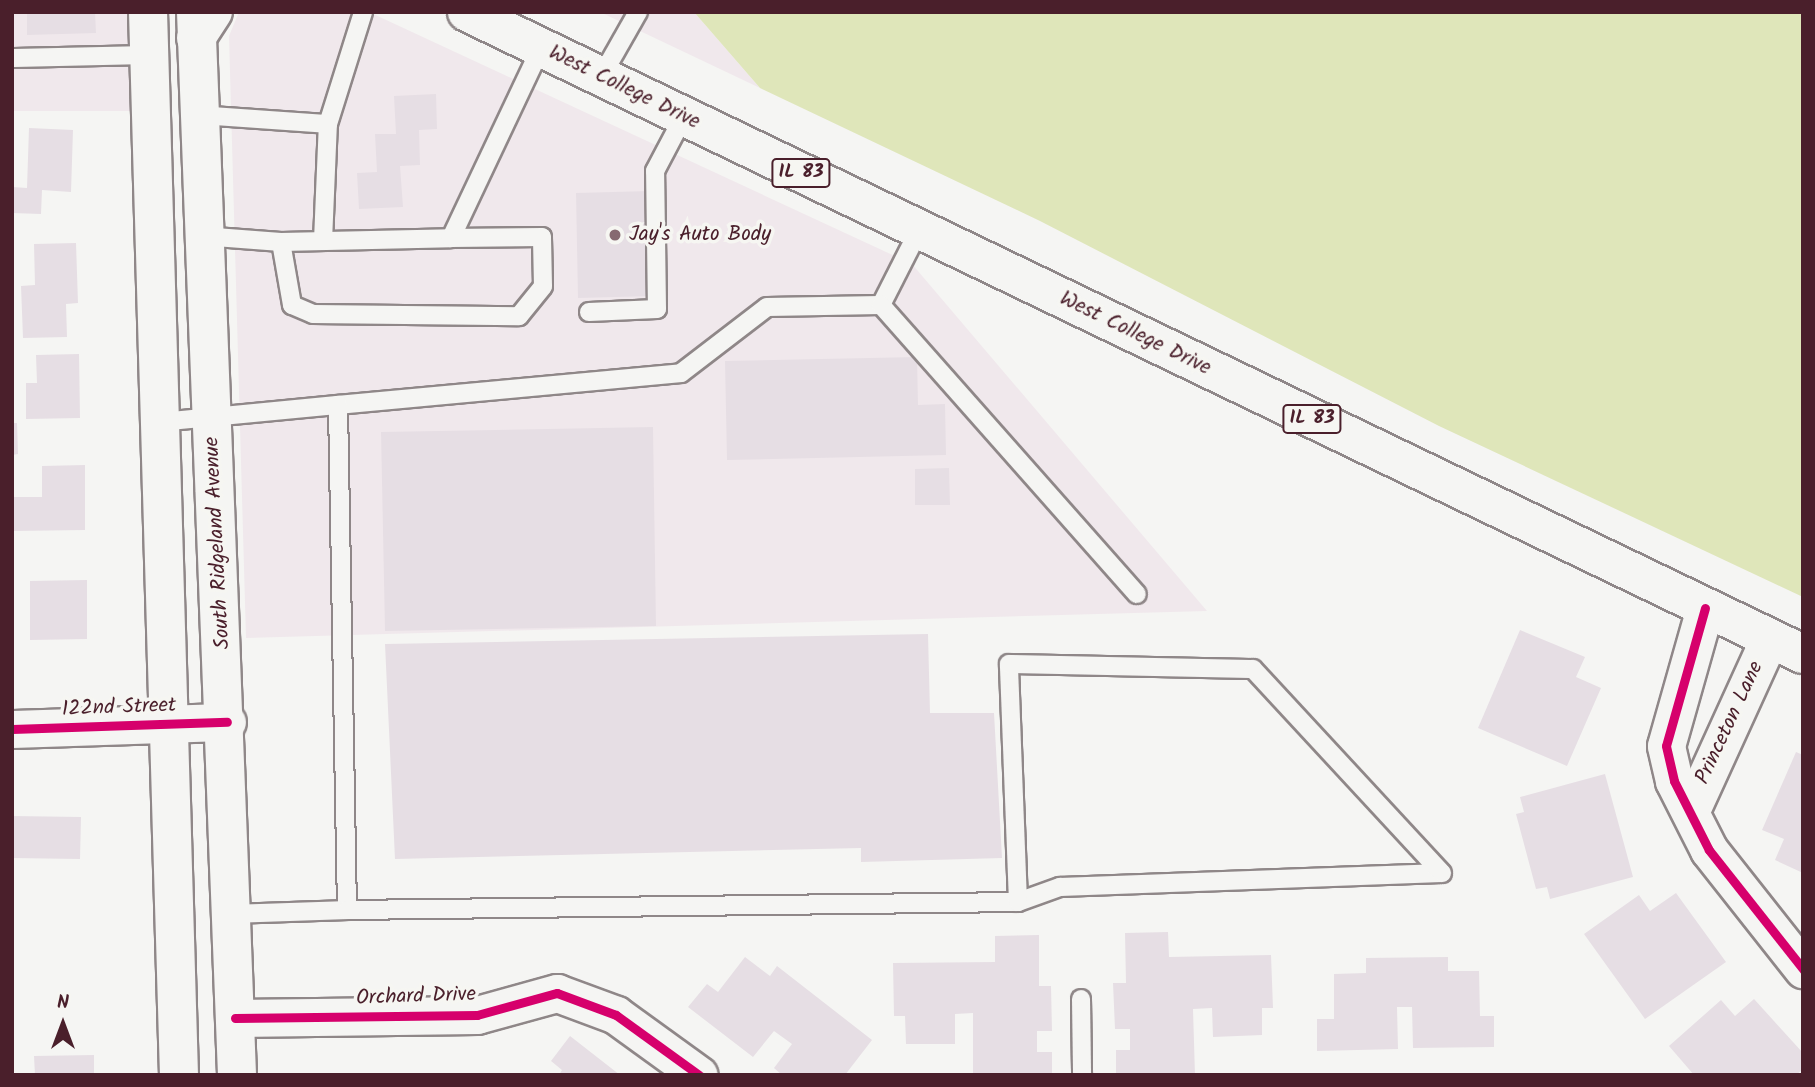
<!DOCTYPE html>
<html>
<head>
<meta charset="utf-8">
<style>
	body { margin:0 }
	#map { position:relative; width:1815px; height:1087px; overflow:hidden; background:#f5f5f3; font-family:Kalam,sans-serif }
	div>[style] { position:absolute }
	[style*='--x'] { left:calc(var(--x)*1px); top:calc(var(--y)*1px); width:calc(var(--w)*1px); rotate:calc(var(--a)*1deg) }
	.built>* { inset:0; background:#f0e8ec }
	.green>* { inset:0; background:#dfe6ba }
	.building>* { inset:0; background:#e6dee4 }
	.roads { filter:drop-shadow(2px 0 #8f8788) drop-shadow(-2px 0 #8f8788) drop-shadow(0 2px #8f8788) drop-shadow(0 -2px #8f8788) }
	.service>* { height:18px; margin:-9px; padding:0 9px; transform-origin:9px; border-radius:9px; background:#f5f5f3 }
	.minor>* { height:37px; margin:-18.5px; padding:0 18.5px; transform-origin:18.5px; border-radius:18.5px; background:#f5f5f3 }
	.secondary>* { height:38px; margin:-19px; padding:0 19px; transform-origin:19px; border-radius:19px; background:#f5f5f3 }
	.primary>* { height:38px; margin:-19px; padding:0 19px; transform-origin:19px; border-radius:19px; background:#f5f5f3 }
	.cycleway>* { height:9px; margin:-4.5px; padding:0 4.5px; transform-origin:4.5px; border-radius:4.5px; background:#d6006c }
	.dots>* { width:19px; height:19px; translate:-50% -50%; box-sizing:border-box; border:4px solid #f6f6f2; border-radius:50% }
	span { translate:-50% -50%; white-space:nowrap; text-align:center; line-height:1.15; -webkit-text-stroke:7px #f6f6f2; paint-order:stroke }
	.shield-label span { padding:2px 5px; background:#f6f6f2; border:2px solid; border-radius:5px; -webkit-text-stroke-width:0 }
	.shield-label { font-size:19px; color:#4a1f2b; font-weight:700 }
	.street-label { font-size:21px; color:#4a1f2b }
	.poi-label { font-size:21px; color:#4a1f2b }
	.left { translate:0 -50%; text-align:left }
	.frame { position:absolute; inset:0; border:14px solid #4a1f2b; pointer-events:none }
	.north { position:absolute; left:28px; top:989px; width:70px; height:70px; -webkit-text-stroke:5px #f6f6f2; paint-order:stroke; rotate:0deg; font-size:19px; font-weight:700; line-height:28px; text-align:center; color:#4a1f2b }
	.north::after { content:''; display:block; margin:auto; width:24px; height:32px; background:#4a1f2b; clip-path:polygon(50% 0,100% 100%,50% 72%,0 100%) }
</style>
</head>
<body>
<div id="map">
	<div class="built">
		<i style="clip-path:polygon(12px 12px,131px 12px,138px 111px,12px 111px)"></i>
		<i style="clip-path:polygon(239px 12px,369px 12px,912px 264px,1207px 611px,246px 638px,229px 36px)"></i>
		<i style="clip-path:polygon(600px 12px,694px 12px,760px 88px)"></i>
	</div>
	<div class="green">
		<i style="clip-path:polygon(694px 12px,1803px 12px,1803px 597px,1439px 426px,1040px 221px,760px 88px)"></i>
	</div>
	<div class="building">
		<i style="clip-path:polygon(27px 12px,95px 12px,96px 33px,27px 35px)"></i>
		<i style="clip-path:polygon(436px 94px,437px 129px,419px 130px,420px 165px,400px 166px,403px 207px,359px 209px,357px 173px,377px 172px,375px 134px,396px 134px,394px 96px)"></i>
		<i style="clip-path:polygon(29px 128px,73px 130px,71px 192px,42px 190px,41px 214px,12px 213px,12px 187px,27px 188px)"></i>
		<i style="clip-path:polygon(650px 191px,653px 296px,578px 298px,576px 193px)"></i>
		<i style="clip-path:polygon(76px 243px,78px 303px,66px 304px,67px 337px,23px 338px,21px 286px,35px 285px,34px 244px)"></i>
		<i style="clip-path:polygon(79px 354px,80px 418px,26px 419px,26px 383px,37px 383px,36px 355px)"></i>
		<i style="clip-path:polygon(917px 357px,918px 405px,945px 404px,946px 455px,727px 460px,725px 361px)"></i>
		<i style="clip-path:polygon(12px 423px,17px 423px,18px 454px,12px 455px)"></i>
		<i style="clip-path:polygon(653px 427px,656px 626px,385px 631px,381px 432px)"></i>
		<i style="clip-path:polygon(85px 465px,85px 530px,12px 531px,12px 497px,42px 497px,42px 466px)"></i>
		<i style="clip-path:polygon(949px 468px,950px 505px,915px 505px,915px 469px)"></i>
		<i style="clip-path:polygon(87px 580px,87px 639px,30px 640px,30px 581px)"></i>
		<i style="clip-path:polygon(1520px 630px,1585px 657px,1576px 677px,1601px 688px,1567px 766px,1478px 728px)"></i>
		<i style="clip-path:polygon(928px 634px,930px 713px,994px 713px,1002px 858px,861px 862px,861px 848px,395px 859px,385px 644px)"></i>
		<i style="clip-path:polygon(1796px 752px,1803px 755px,1803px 873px,1775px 860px,1784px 839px,1762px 830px)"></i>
		<i style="clip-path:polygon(1605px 774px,1633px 877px,1550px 899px,1547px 887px,1536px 889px,1516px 814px,1524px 812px,1520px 797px)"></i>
		<i style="clip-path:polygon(12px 816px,81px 817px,80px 859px,12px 858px)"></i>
		<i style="clip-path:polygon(1676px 893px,1726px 962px,1645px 1019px,1584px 934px,1639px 895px,1650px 911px)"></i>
		<i style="clip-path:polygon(1168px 932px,1169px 957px,1271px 955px,1273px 1008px,1262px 1008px,1262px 1035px,1213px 1037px,1212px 1008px,1193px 1009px,1195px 1075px,1116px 1075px,1116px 1050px,1130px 1050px,1130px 1029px,1115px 1029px,1113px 983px,1126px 983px,1125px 933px)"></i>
		<i style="clip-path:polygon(1039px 935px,1039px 986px,1051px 986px,1052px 1031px,1037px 1031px,1037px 1052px,1052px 1052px,1052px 1075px,973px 1075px,973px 1013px,955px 1014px,955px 1044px,906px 1044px,905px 1016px,894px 1016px,893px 963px,995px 962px,995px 936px)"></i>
		<i style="clip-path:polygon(745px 957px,770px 976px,777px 966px,872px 1040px,845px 1075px,782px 1075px,774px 1068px,792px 1044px,774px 1031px,753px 1057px,688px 1007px,707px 984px,718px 992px)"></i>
		<i style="clip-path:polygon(1448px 957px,1448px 971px,1479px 971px,1480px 1016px,1494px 1016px,1494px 1047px,1413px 1048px,1412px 1007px,1397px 1007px,1398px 1049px,1317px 1051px,1317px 1019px,1334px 1019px,1334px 974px,1366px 973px,1366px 958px)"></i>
		<i style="clip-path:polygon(1754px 999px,1803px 1053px,1803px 1069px,1796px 1075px,1694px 1075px,1669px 1046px,1721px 1000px,1735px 1016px)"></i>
		<i style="clip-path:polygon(570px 1036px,620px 1075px,559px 1075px,562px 1070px,551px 1061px)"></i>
		<i style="clip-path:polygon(94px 1055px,94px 1075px,35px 1075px,34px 1056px)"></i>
	</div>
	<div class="roads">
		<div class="service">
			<i style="--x:12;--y:58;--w:137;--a:-1.3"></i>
			<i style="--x:601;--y:77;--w:75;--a:-60.4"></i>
			<i style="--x:199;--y:115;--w:129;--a:4"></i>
			<i style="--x:202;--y:236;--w:79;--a:4.3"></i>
			<i style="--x:281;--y:242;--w:170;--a:-1.3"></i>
			<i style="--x:451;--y:238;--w:210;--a:-64.7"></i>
			<i style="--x:323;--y:241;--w:117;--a:-87.6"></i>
			<i style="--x:328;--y:124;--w:117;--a:-72.6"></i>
			<i style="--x:281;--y:242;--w:64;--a:80.1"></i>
			<i style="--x:292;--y:305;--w:23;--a:23"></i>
			<i style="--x:313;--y:314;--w:206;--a:0.6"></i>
			<i style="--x:519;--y:316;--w:38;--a:-51"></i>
			<i style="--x:543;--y:286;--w:49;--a:-91.2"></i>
			<i style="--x:542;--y:237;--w:91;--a:179.4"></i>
			<i style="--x:881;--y:305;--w:84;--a:-63.1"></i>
			<i style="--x:589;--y:312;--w:68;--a:-2.5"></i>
			<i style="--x:657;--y:309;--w:138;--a:-90.8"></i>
			<i style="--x:655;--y:171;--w:62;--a:-62.2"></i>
			<i style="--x:338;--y:405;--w:344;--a:-5.3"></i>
			<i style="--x:681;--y:373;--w:108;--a:-37.5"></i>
			<i style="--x:767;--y:307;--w:114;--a:-1"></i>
			<i style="--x:881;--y:305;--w:386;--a:48.5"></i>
			<i style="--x:160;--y:422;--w:179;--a:-5.5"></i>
			<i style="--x:338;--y:405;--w:505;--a:88.98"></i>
			<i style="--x:347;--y:910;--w:115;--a:178"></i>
			<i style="--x:1018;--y:902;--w:45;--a:-19.7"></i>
			<i style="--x:1060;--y:887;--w:382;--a:-2.1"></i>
			<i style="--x:347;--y:910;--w:671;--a:-0.68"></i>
			<i style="--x:1018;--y:902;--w:238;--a:-92.2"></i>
			<i style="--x:1009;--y:664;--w:244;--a:1.2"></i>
			<i style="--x:1253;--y:669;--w:278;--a:47.2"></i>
			<i style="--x:1081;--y:999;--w:76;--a:89.2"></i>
		</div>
		<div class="minor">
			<i style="--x:1705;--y:608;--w:143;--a:105.8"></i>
			<i style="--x:1666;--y:746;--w:36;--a:77"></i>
			<i style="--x:1674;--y:781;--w:77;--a:63.1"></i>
			<i style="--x:1709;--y:850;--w:152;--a:51.7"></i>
			<i style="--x:12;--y:729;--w:215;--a:-1.9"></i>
			<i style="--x:1692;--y:808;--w:186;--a:-65.5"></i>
			<i style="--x:235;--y:1018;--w:242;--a:-0.7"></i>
			<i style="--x:477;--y:1015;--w:83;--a:-15.4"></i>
			<i style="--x:557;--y:993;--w:63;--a:20.4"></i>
			<i style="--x:616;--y:1015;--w:102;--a:35.9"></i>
		</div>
		<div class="secondary">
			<i style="--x:148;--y:12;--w:1063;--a:88.33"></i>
			<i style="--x:196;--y:12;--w:1064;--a:87.79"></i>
		</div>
		<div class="primary">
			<i style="--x:467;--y:12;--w:1482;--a:25.67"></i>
			<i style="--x:196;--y:38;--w:31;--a:-57"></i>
		</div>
	</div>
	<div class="cycleway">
		<i style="--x:1705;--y:608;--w:143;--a:105.8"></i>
		<i style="--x:1666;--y:746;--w:36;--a:77"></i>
		<i style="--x:1674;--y:781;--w:77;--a:63.1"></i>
		<i style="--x:1709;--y:850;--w:152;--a:51.7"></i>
		<i style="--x:12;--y:729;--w:215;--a:-1.9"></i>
		<i style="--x:235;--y:1018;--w:242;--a:-0.7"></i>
		<i style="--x:477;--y:1015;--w:83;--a:-15.4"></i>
		<i style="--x:557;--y:993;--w:63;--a:20.4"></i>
		<i style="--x:616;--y:1015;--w:102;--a:35.9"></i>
	</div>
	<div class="dots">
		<i style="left:615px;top:235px;background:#866a71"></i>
	</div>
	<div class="shield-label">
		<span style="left:801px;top:173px">IL 83</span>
		<span style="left:1312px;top:419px">IL 83</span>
	</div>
	<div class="street-label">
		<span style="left:624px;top:88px;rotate:26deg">West College Drive</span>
		<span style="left:1135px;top:334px;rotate:26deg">West College Drive</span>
		<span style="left:218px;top:543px;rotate:-93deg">South Ridgeland Avenue</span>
		<span style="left:119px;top:708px;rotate:-2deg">122nd Street</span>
		<span style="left:1730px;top:723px;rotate:-65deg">Princeton Lane</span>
		<span style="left:416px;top:997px;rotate:-2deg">Orchard Drive</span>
	</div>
	<div class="poi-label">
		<span class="left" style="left:629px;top:235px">Jay's Auto Body</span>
	</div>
	<div class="frame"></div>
	<div class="north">N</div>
</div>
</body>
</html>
